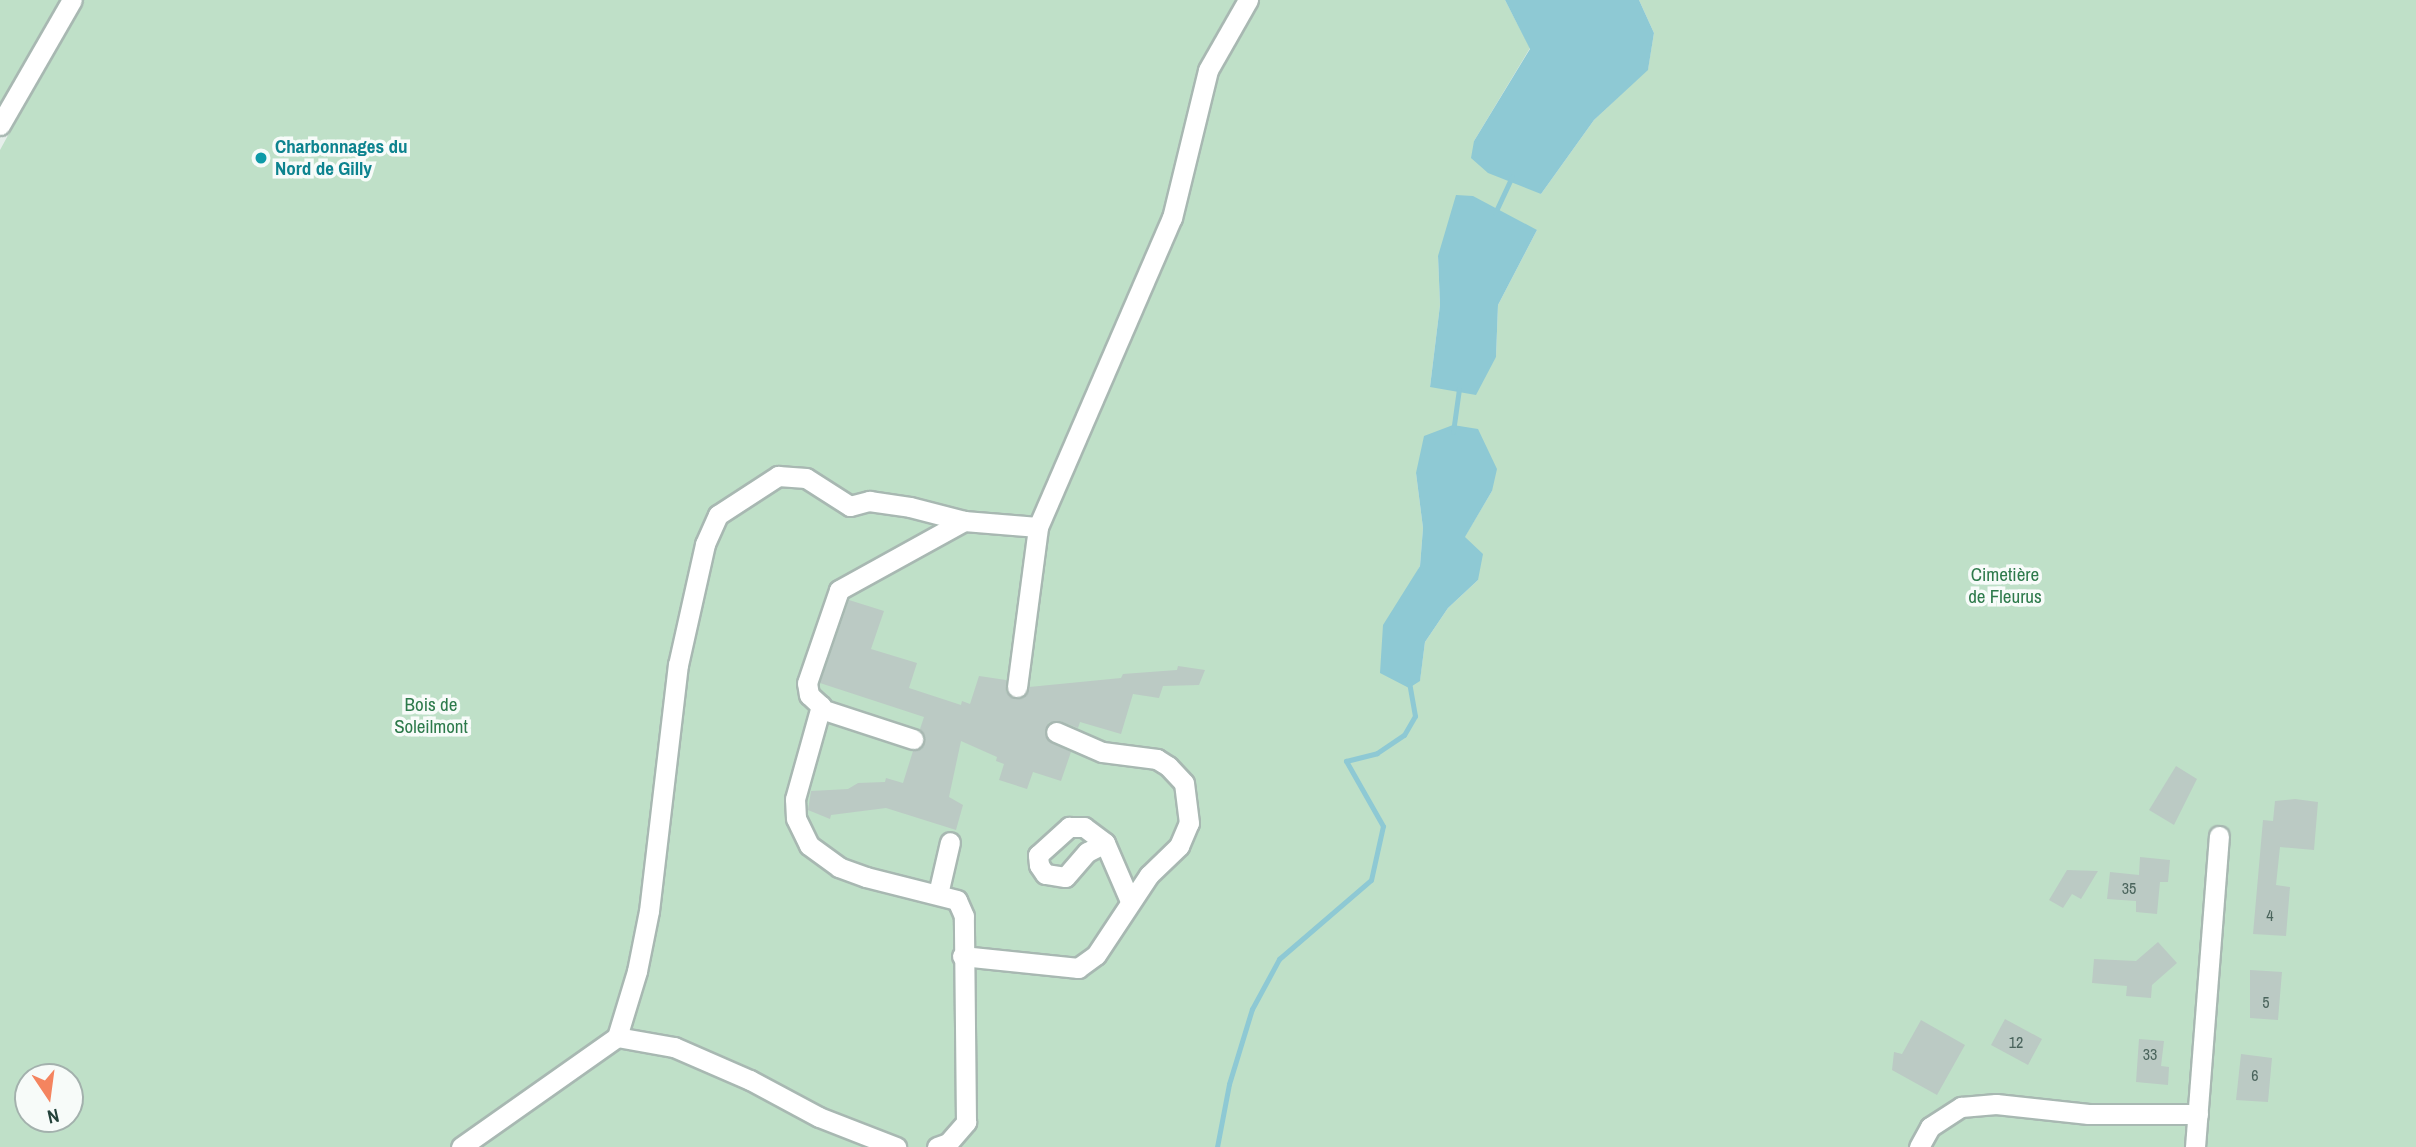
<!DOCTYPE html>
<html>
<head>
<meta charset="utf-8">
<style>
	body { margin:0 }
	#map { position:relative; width:2416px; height:1147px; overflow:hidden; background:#e6efeb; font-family:"Archivo Narrow",sans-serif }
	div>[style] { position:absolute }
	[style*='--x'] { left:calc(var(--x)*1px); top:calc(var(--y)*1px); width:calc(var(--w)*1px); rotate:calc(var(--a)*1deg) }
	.green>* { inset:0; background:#bfe0c8 }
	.water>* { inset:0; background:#8ec9d4 }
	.stream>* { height:5px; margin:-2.5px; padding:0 2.5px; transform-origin:2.5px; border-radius:2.5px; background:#8ec9d4 }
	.building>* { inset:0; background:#bbcac4 }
	.roads { filter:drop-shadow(2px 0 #a8b8b2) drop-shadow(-2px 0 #a8b8b2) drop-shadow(0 2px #a8b8b2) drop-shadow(0 -2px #a8b8b2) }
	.minor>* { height:19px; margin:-9.5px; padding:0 9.5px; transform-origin:9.5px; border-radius:9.5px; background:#fff }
	.dots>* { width:19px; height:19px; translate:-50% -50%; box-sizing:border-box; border:4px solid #f7fbf9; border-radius:50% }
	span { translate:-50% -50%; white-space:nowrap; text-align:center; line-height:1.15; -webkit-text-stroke:7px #f7fbf9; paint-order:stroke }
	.number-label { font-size:16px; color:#4a645c }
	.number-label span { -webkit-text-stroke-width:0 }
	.culture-label { font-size:19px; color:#0d838f; font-weight:700 }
	.left { translate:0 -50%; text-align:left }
	.park-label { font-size:19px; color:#2d7a4b }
	.north { position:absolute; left:14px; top:1063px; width:70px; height:70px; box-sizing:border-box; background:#f7fbf9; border:2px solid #a3b1ad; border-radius:50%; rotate:167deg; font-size:19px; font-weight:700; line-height:28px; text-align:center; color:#24423a }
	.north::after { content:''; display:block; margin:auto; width:24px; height:32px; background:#f4845f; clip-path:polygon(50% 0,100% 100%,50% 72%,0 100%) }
</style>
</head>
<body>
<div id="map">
	<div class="green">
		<i style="clip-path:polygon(0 0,62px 0,0 109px)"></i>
		<i style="clip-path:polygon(evenodd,82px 0,1505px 0,1530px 48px,1474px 141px,1541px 194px,1594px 120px,1648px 69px,1654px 33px,1639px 0,2416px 0,2416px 1147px,0 1147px,0 150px,82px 0,1537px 230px,1498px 305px,1496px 357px,1430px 387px,1440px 305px,1438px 256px,1537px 230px,82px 0,1416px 473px,1492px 491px,1464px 538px,1478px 580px,1448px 608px,1425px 642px,1420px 680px,1406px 592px,1420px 566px,1423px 528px,1416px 473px,82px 0,28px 1077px,70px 1077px,70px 1119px,28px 1119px,28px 1077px)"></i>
	</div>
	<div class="water">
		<i style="clip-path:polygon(1505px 0,1639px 0,1654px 33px,1648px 70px,1594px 120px,1541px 194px,1488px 173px,1471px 158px,1474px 141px,1530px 49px)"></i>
		<i style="clip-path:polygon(1456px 195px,1473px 196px,1537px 230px,1498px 305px,1496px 357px,1476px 395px,1430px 387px,1440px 305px,1438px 256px)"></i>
		<i style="clip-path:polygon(1453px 425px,1478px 429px,1497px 469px,1492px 491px,1465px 537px,1483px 554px,1478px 580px,1448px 608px,1425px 642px,1420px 681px,1409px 688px,1380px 673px,1383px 625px,1420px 566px,1423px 528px,1416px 473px,1424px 436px)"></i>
	</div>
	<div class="stream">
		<i style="--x:1495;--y:213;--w:40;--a:-65"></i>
		<i style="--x:1453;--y:432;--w:43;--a:-82.1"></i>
		<i style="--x:1217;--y:1147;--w:64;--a:-79.2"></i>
		<i style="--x:1229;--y:1084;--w:78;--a:-73"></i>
		<i style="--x:1252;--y:1009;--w:57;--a:-61.6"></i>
		<i style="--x:1279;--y:959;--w:121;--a:-40.7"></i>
		<i style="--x:1371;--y:880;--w:55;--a:-77.5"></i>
		<i style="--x:1383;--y:826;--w:75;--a:-119.6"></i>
		<i style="--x:1346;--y:761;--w:32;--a:-14"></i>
		<i style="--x:1377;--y:753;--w:32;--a:-34"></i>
		<i style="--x:1404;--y:735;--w:22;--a:-60"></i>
		<i style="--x:1415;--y:716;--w:34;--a:-100"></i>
	</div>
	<div class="building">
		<i style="clip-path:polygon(849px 600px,884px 611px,871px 649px,917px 663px,909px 688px,961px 705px,962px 701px,970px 704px,979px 676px,1006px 680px,1006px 692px,1016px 699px,1026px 695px,1029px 687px,1121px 678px,1123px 674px,1177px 670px,1178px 666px,1205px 670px,1199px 685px,1163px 686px,1159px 698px,1133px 694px,1121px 734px,1080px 722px,1078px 728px,1060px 721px,1048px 723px,1047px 740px,1071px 752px,1061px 781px,1033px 772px,1027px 789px,999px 780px,1004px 764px,996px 761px,997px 757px,961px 741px,949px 797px,963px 805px,956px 830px,886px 808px,831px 815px,830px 819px,808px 810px,811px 791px,848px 789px,858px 783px,885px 782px,886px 778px,903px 783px,913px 751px,925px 742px,920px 729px,924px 717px,820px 683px)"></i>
		<i style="clip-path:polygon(2176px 766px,2197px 779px,2174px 825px,2149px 810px)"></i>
		<i style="clip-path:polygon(2295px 799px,2318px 802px,2314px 850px,2280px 847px,2276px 885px,2290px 887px,2286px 936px,2253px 934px,2263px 820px,2273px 821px,2275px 801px)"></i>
		<i style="clip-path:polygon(2140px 857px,2170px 860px,2168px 882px,2160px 882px,2157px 914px,2136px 912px,2136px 901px,2107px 899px,2110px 872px,2139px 875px)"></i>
		<i style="clip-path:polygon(2067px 870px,2098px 871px,2081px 899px,2072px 894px,2063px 908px,2049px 900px)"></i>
		<i style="clip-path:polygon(2158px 942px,2177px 963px,2152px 985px,2151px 998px,2126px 996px,2127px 986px,2092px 983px,2094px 959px,2136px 961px)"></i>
		<i style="clip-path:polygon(2250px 970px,2282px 972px,2278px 1020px,2250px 1018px)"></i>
		<i style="clip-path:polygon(2005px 1019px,2042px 1039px,2028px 1065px,1991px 1045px)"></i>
		<i style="clip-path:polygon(1921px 1020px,1965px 1045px,1937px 1095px,1892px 1070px,1894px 1052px,1902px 1054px)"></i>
		<i style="clip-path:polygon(2139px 1039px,2164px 1041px,2161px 1066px,2169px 1067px,2168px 1085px,2136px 1082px)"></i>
		<i style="clip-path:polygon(2241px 1054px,2272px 1058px,2268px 1102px,2236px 1100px)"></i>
	</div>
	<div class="roads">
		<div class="minor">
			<i style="--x:0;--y:125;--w:144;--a:-60.1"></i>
			<i style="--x:1017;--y:687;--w:161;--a:-82.5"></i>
			<i style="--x:1038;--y:527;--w:337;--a:-66.6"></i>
			<i style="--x:1172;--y:218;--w:152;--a:-76.3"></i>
			<i style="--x:1208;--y:70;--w:81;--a:-60.3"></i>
			<i style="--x:821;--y:709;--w:97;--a:18.1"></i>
			<i style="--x:1105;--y:843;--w:20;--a:153"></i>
			<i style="--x:1087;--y:852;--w:33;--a:131"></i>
			<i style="--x:1065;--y:877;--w:20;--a:-171"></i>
			<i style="--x:1045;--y:874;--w:11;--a:-124"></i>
			<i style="--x:1039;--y:865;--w:10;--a:-96"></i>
			<i style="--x:1038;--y:855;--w:42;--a:-42.1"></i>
			<i style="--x:1069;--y:827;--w:15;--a:0"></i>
			<i style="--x:1084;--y:827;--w:26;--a:37"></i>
			<i style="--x:1105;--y:843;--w:63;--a:66.7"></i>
			<i style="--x:938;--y:894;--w:53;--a:-77"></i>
			<i style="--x:962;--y:956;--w:117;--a:5.9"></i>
			<i style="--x:1078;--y:968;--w:22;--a:-36"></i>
			<i style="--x:1096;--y:955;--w:96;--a:-56.5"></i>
			<i style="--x:1149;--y:875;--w:42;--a:-44"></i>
			<i style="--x:1179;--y:846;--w:25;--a:-67"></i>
			<i style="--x:1189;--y:823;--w:40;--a:-97.1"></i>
			<i style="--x:1184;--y:783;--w:23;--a:-133"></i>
			<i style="--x:1168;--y:766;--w:13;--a:-148"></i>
			<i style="--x:1157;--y:759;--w:55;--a:-172.7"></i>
			<i style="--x:1102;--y:752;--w:50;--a:-156.5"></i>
			<i style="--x:617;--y:1037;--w:58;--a:10"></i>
			<i style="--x:674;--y:1047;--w:83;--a:23.5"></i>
			<i style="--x:750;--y:1080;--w:78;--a:28.2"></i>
			<i style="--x:819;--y:1117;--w:83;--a:21.3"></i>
			<i style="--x:461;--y:1147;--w:191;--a:-35.2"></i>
			<i style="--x:617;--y:1037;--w:69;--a:-73.1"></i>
			<i style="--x:637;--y:971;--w:61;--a:-78.7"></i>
			<i style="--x:649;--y:911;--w:248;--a:-83.3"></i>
			<i style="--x:678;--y:665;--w:124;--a:-77.4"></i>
			<i style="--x:705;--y:544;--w:32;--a:-66"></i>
			<i style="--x:718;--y:515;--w:72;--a:-33"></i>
			<i style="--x:778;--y:476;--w:28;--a:4"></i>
			<i style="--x:806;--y:478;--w:52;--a:32.5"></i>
			<i style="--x:850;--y:506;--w:20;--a:-15"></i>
			<i style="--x:869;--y:501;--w:41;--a:8.3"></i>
			<i style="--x:910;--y:507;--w:56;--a:14.5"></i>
			<i style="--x:937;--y:1147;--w:12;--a:-20"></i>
			<i style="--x:948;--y:1143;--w:28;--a:-49"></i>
			<i style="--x:966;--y:1122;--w:206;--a:-90.6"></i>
			<i style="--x:964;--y:916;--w:17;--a:-114"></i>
			<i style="--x:957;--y:900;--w:94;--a:-165.8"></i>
			<i style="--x:866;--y:877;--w:29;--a:-160"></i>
			<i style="--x:839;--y:867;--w:37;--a:-144"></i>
			<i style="--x:809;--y:845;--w:30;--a:-116"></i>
			<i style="--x:796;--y:818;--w:19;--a:-93"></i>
			<i style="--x:795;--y:799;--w:97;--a:-74.4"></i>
			<i style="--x:821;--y:706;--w:16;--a:-137"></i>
			<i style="--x:809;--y:695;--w:12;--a:-99"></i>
			<i style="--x:807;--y:683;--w:98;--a:-71"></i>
			<i style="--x:839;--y:590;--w:143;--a:-28.9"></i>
			<i style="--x:964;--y:521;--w:74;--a:4.6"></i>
			<i style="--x:1919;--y:1147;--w:23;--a:-61"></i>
			<i style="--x:1930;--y:1127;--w:37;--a:-33"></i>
			<i style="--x:1961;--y:1107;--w:35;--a:-5"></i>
			<i style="--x:1996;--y:1104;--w:93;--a:6.2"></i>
			<i style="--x:2088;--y:1114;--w:110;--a:0"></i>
			<i style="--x:2195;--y:1147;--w:312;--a:-85.6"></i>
		</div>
	</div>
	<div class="dots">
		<i style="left:261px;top:158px;background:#0f9aa8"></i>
	</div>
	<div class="number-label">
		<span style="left:2129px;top:888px">35</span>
		<span style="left:2270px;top:915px">4</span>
		<span style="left:2266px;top:1002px">5</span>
		<span style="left:2016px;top:1042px">12</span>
		<span style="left:2150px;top:1054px">33</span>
		<span style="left:2255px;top:1075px">6</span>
	</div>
	<div class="culture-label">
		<span class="left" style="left:275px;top:158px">Charbonnages du<br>Nord de Gilly</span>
	</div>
	<div class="park-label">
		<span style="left:2005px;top:586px">Cimetière<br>de Fleurus</span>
		<span style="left:431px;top:716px">Bois de<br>Soleilmont</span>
	</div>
	<div class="north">N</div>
</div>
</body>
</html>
